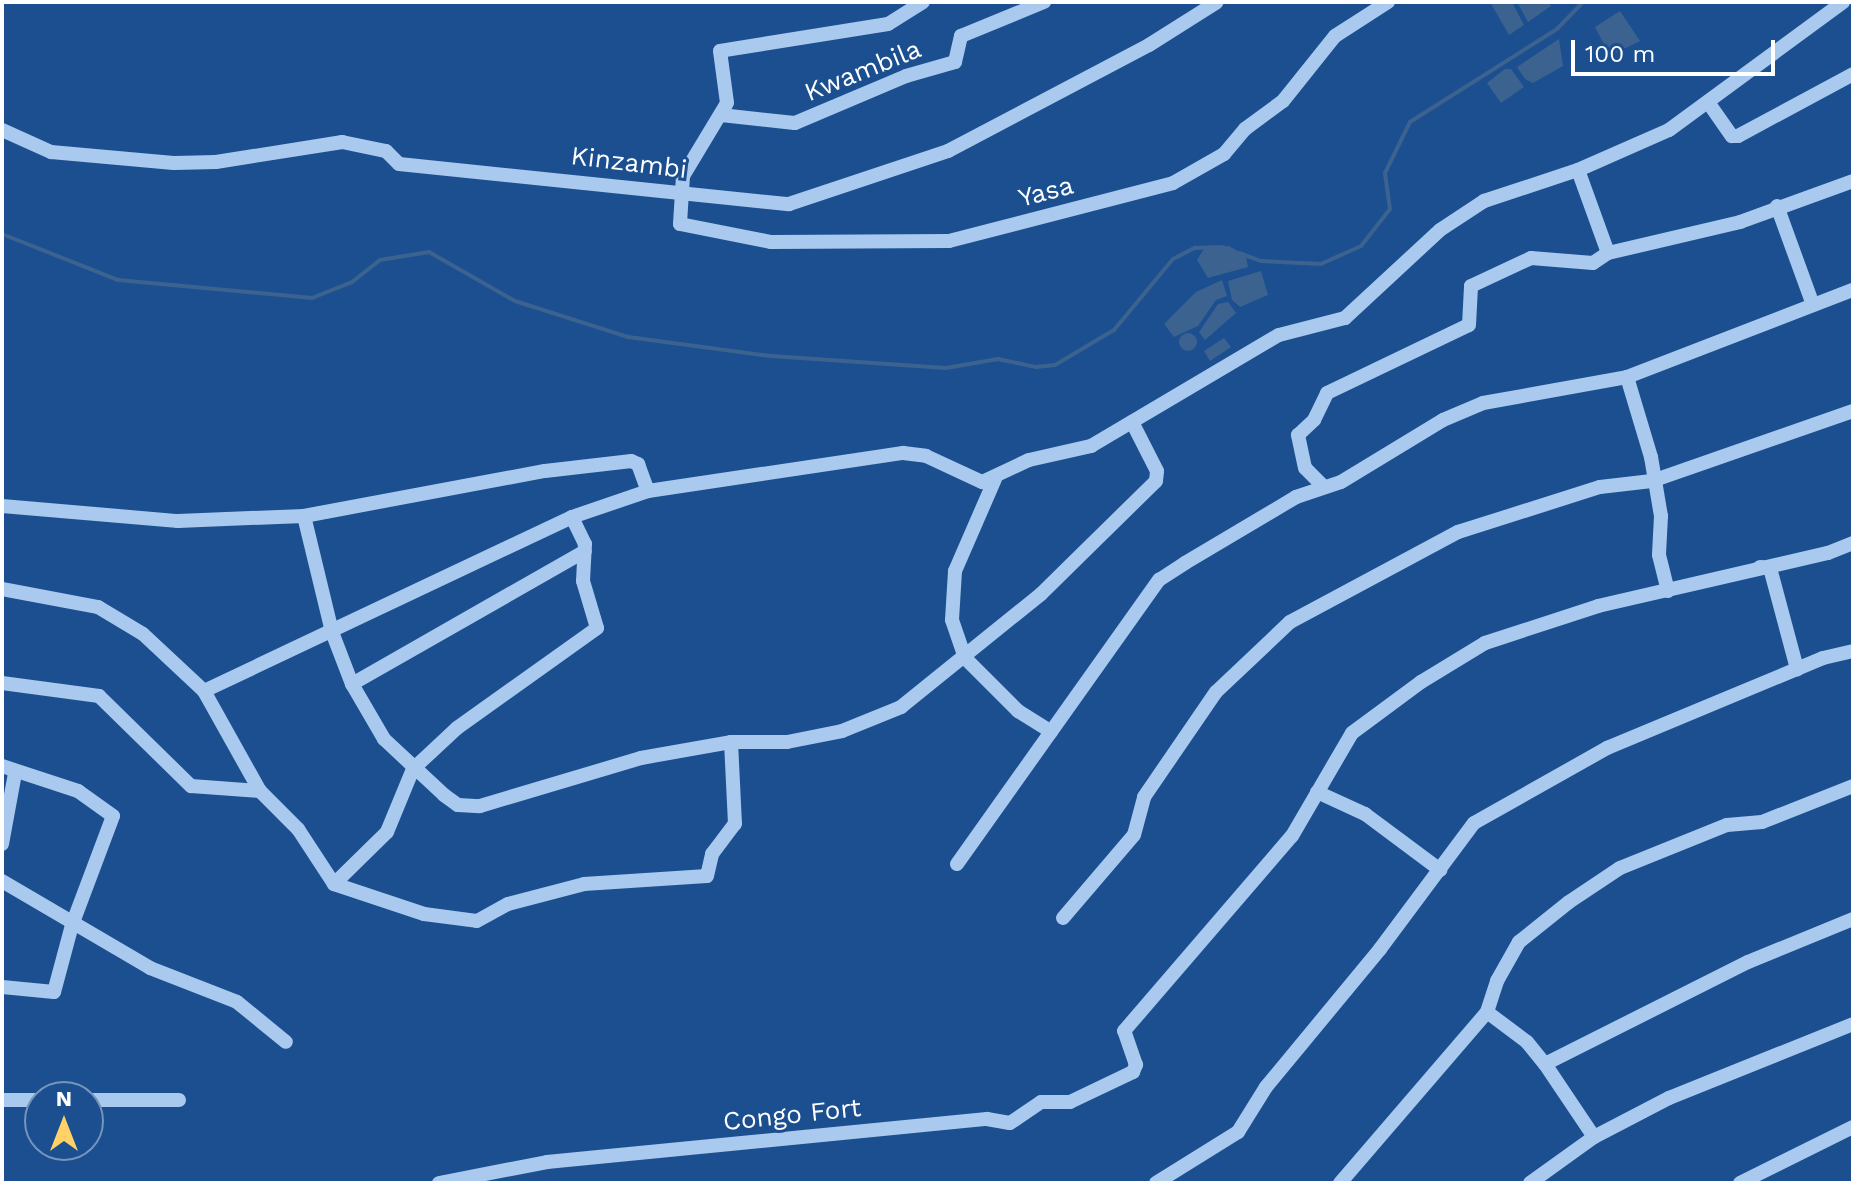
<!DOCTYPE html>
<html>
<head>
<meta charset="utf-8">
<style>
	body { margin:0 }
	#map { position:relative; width:1855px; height:1185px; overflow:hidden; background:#1b4f8f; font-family:"Work Sans",sans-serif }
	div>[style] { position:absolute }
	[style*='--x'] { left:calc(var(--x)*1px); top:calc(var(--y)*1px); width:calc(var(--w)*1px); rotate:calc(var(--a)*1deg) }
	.water>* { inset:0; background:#3c6290 }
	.round { border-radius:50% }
	.stream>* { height:4px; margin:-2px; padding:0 2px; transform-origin:2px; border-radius:2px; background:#3c6290 }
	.minor>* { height:14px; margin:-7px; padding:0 7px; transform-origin:7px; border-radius:7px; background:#a9c9ee }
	span { translate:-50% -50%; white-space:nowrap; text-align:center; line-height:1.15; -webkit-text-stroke:6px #1b4f8f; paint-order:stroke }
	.street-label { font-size:26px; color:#fff }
	.frame { position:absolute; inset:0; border:4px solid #fff; pointer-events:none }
	.north { position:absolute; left:24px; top:1081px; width:80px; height:80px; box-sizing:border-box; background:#1b4f8f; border:2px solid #7695bc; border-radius:50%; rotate:0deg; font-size:22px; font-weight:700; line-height:32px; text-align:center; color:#fff }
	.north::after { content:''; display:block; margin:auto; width:28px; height:36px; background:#ffd166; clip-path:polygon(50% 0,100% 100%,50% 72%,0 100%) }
	.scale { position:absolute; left:1571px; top:40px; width:204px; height:36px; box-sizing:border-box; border:4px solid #fff; border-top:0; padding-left:10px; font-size:24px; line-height:28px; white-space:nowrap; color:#fff; -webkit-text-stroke:6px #1b4f8f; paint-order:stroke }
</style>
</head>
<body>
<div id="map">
	<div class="water">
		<i style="clip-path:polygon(1490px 2px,1512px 2px,1524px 25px,1509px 35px)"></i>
		<i style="clip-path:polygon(1517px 2px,1548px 2px,1551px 6px,1528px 22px)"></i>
		<i style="clip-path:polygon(1620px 11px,1640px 41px,1610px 56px,1595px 27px)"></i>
		<i style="clip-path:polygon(1559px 39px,1563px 66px,1533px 83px,1525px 79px,1517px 67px)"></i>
		<i style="clip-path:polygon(1505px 69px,1511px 69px,1524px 87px,1501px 103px,1487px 83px)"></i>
		<i style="clip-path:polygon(1229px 246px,1246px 256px,1248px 267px,1208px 278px,1197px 260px,1205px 247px)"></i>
		<i style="clip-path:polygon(1261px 271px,1268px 295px,1240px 307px,1232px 300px,1228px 281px)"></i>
		<i style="clip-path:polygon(1222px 280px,1227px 296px,1216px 300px,1198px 326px,1174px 337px,1164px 324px,1196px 292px)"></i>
		<i style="clip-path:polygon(1228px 302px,1236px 313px,1205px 340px,1199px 332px,1218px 304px)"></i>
		<i class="round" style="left:1179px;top:333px;width:18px;height:18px"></i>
		<i style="clip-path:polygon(1224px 338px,1231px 347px,1210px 361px,1204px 351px)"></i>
	</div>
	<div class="stream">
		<i style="--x:2;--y:234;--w:125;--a:21.6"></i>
		<i style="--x:118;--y:280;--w:195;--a:5.3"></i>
		<i style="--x:312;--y:298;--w:43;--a:-21.8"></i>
		<i style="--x:352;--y:282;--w:36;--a:-38"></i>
		<i style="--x:380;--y:260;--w:50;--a:-9.3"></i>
		<i style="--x:429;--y:252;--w:99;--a:29.7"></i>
		<i style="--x:515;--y:301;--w:119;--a:17.7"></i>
		<i style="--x:628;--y:337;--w:144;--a:7.6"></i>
		<i style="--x:771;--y:356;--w:175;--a:3.9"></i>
		<i style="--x:946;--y:368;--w:53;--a:-9.8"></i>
		<i style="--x:998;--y:359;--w:39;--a:12"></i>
		<i style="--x:1036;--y:367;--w:19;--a:-6"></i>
		<i style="--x:1055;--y:365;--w:69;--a:-30.7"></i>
		<i style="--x:1114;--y:330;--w:92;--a:-50.3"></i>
		<i style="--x:1173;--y:259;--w:25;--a:-27"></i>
		<i style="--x:1195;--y:248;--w:28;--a:-2"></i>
		<i style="--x:1239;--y:253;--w:23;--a:20"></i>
		<i style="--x:1261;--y:261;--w:60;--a:2.9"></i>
		<i style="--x:1321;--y:264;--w:44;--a:-24.2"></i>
		<i style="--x:1361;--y:246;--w:47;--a:-51.9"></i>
		<i style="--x:1390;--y:209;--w:36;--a:-98"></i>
		<i style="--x:1385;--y:173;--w:57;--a:-63.9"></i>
		<i style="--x:1410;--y:122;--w:174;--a:-32.3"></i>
		<i style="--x:1557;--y:29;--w:37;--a:-46"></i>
	</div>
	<div class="minor">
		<i style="--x:923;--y:2;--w:41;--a:147.8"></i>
		<i style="--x:888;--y:24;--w:170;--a:170.9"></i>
		<i style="--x:720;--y:51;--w:52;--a:82.3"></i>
		<i style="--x:727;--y:103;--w:85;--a:121.1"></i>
		<i style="--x:683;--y:176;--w:48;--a:93.6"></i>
		<i style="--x:680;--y:224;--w:93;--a:11.2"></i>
		<i style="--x:771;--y:242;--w:178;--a:-0.3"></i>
		<i style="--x:949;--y:241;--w:231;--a:-14.5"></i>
		<i style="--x:1173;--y:183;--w:59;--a:-29.6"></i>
		<i style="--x:1224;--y:154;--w:33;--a:-50"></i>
		<i style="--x:1245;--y:129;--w:47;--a:-36.4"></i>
		<i style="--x:1283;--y:101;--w:83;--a:-51.3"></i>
		<i style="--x:1335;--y:36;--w:63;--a:-32.7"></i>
		<i style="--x:1710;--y:105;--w:38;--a:55"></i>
		<i style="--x:1732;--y:136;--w:6;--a:0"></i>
		<i style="--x:1738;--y:136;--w:131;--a:-28.3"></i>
		<i style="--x:721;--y:115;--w:74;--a:6.2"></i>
		<i style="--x:795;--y:123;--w:121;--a:-22.9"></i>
		<i style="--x:906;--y:76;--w:51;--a:-15.9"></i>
		<i style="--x:955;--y:62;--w:27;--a:-77"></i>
		<i style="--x:961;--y:36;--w:90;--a:-22.3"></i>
		<i style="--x:2;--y:130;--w:54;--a:24.2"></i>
		<i style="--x:51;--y:152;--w:123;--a:5.1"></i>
		<i style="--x:174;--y:163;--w:42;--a:-1.4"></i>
		<i style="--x:216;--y:162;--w:128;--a:-9"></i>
		<i style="--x:342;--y:142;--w:45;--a:11.6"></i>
		<i style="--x:386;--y:151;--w:18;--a:45"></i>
		<i style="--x:399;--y:164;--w:392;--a:5.9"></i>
		<i style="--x:789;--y:204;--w:168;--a:-18.4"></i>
		<i style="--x:948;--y:151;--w:227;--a:-27.8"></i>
		<i style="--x:1149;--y:45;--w:80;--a:-32.3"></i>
		<i style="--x:1578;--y:170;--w:88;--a:70.1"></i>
		<i style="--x:1777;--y:206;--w:105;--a:70"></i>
		<i style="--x:1627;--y:377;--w:84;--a:73.3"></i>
		<i style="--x:1651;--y:457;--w:60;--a:80.4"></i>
		<i style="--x:1661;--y:516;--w:39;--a:93"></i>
		<i style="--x:1659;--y:555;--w:37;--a:76"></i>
		<i style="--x:995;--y:479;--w:100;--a:113.5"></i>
		<i style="--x:955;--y:571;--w:49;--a:93.5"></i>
		<i style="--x:952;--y:620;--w:40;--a:71.1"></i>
		<i style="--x:965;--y:658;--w:75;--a:45"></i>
		<i style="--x:1018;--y:711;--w:39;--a:32"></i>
		<i style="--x:1323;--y:486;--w:25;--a:-135"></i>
		<i style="--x:1305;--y:468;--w:34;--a:-102"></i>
		<i style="--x:1298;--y:435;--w:22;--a:-43"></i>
		<i style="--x:1314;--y:420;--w:30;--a:-64"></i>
		<i style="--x:1327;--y:393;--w:157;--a:-25.6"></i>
		<i style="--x:1469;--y:325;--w:39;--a:-87"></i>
		<i style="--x:1471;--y:286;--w:66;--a:-25"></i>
		<i style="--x:1531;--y:258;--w:62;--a:4.6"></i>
		<i style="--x:1593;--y:263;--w:18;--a:-34"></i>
		<i style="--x:1608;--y:253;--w:136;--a:-13.2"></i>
		<i style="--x:1740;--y:222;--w:120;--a:-19.9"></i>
		<i style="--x:2;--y:506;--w:177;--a:4.9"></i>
		<i style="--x:178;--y:521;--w:126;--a:-2.3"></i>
		<i style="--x:304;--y:516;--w:245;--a:-10.6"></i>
		<i style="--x:545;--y:471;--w:87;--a:-6.6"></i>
		<i style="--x:631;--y:461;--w:8;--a:23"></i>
		<i style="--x:638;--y:464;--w:29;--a:70"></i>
		<i style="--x:304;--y:516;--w:119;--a:76.4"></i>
		<i style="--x:332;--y:632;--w:56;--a:69"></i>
		<i style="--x:352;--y:684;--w:64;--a:59.8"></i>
		<i style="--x:384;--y:739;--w:82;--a:43"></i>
		<i style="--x:444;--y:795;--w:17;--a:36"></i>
		<i style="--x:458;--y:805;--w:22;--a:3"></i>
		<i style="--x:480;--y:806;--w:168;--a:-16.6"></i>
		<i style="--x:641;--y:758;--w:91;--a:-10.1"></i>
		<i style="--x:731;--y:742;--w:56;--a:0"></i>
		<i style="--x:787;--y:742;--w:56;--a:-11.3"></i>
		<i style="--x:842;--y:731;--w:64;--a:-22.1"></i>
		<i style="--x:901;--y:707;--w:180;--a:-38.9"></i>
		<i style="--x:1041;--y:594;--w:161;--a:-44.5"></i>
		<i style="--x:1156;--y:481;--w:10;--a:-84"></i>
		<i style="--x:1157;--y:471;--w:55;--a:-117"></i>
		<i style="--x:1760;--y:567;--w:10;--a:6"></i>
		<i style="--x:1770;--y:568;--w:105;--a:75"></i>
		<i style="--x:2;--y:589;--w:98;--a:10.6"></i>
		<i style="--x:98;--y:607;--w:52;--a:31"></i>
		<i style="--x:143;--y:634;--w:83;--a:43.1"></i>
		<i style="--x:204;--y:691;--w:115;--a:60.8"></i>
		<i style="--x:260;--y:791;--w:54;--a:45"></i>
		<i style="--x:298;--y:829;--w:66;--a:56.8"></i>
		<i style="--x:334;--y:884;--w:95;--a:18.4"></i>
		<i style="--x:424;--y:914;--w:53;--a:7.5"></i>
		<i style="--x:477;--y:921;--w:35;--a:-29"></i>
		<i style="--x:508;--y:904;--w:79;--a:-14.7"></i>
		<i style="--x:584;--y:884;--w:123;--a:-3.7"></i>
		<i style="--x:707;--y:876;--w:23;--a:-77"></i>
		<i style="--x:712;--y:854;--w:38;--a:-53"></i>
		<i style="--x:735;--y:824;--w:82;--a:-92.8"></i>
		<i style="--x:2;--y:683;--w:98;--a:7.6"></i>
		<i style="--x:99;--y:696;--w:129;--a:44.4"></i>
		<i style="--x:191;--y:786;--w:69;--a:4.1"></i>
		<i style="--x:352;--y:684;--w:268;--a:-29.7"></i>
		<i style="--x:204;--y:691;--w:407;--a:-25.3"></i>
		<i style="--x:572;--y:517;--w:80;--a:-18.9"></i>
		<i style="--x:648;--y:491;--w:258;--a:-8.5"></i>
		<i style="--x:903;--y:453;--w:23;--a:7"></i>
		<i style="--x:926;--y:456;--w:62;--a:24.9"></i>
		<i style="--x:982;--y:482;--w:52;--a:-25.1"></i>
		<i style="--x:1029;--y:460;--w:64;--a:-12.7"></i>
		<i style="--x:1091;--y:446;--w:218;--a:-30.6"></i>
		<i style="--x:1279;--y:335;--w:68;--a:-14.4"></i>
		<i style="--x:1345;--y:318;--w:129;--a:-42.8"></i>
		<i style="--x:1440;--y:230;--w:53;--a:-33.4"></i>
		<i style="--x:1484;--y:201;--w:99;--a:-18.3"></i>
		<i style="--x:1578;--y:170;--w:99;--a:-23.7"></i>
		<i style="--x:1669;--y:130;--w:216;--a:-36.3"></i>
		<i style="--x:2;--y:766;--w:80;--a:18.2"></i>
		<i style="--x:78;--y:791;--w:43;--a:35.5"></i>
		<i style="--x:113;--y:816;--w:116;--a:110.6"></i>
		<i style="--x:72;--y:925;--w:69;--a:105"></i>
		<i style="--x:54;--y:992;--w:52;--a:-174.5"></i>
		<i style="--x:1317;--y:792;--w:53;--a:24.6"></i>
		<i style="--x:1365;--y:814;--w:94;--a:36.7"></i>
		<i style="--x:2;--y:844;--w:72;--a:-79.6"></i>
		<i style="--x:957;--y:864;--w:349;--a:-54.6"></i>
		<i style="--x:1159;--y:580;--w:31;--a:-33"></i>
		<i style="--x:1185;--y:563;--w:129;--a:-30.7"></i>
		<i style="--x:1296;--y:497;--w:47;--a:-18.4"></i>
		<i style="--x:1341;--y:482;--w:119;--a:-31.3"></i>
		<i style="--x:1443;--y:420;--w:43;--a:-23"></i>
		<i style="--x:1483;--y:403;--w:146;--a:-10.2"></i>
		<i style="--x:1627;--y:377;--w:242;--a:-21.1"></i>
		<i style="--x:2;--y:881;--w:172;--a:30.4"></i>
		<i style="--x:150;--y:968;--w:93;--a:21.3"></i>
		<i style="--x:237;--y:1002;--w:63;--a:39.2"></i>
		<i style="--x:334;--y:884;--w:74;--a:-44.5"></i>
		<i style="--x:387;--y:832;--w:68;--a:-67.6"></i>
		<i style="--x:413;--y:769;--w:60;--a:-43"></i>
		<i style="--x:457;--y:728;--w:172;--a:-35.5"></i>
		<i style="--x:597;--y:628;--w:49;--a:-106.6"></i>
		<i style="--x:583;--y:581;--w:37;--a:-87"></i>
		<i style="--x:585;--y:544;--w:30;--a:-116"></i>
		<i style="--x:1063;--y:918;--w:109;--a:-49.5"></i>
		<i style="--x:1134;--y:835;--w:39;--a:-75"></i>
		<i style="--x:1144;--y:797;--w:127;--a:-55.6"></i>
		<i style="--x:1216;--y:692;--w:102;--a:-43.4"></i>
		<i style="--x:1290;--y:622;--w:191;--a:-28.2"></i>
		<i style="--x:1458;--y:532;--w:149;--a:-17.6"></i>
		<i style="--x:1600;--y:487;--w:52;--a:-6.6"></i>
		<i style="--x:1652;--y:481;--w:213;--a:-19.2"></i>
		<i style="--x:1487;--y:1012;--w:50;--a:36.9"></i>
		<i style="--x:1527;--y:1042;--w:28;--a:51"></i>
		<i style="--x:1545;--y:1064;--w:227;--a:-26.7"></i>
		<i style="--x:1748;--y:962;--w:113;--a:-22.3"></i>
		<i style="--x:1545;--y:1064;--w:88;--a:56.1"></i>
		<i style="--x:2;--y:1100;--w:38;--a:0"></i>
		<i style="--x:88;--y:1100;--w:91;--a:0"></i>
		<i style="--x:439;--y:1183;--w:110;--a:-11"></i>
		<i style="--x:547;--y:1162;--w:442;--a:-5.6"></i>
		<i style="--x:987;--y:1119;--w:23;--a:10"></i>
		<i style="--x:1010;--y:1123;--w:37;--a:-34"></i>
		<i style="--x:1041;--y:1102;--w:29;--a:0"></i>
		<i style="--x:1070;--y:1102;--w:70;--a:-25.5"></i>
		<i style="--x:1133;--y:1072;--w:8;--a:-67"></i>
		<i style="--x:1136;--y:1065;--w:36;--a:-109"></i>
		<i style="--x:1124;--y:1031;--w:257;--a:-49.3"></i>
		<i style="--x:1292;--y:836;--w:119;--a:-59.8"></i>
		<i style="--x:1352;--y:733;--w:86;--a:-36.5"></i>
		<i style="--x:1421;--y:682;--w:75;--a:-31.4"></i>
		<i style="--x:1485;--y:643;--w:119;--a:-18.1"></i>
		<i style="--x:1598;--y:606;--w:236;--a:-13"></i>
		<i style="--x:1828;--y:553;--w:27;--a:-22"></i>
		<i style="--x:1156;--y:1183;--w:97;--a:-31.9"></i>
		<i style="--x:1238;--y:1132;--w:53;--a:-58.1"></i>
		<i style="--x:1266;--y:1087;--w:179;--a:-50.4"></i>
		<i style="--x:1380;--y:949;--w:157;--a:-53.3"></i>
		<i style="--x:1474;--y:823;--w:153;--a:-29.4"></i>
		<i style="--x:1607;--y:748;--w:234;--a:-22.6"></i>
		<i style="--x:1823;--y:658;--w:31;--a:-13"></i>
		<i style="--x:1340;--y:1183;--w:225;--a:-49.3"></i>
		<i style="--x:1487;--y:1012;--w:33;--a:-72"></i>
		<i style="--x:1497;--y:981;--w:45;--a:-60.6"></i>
		<i style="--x:1519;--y:942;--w:64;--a:-38.7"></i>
		<i style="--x:1569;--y:902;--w:61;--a:-33.7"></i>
		<i style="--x:1620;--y:868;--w:115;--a:-21.9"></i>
		<i style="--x:1727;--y:825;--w:35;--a:-5"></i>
		<i style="--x:1762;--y:822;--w:98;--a:-21.6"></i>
		<i style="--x:1530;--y:1183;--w:79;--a:-35.7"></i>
		<i style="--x:1594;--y:1137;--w:85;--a:-27.5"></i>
		<i style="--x:1669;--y:1098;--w:198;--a:-21.9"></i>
		<i style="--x:1740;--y:1183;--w:126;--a:-26.4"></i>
	</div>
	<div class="street-label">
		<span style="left:863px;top:71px;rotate:-22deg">Kwambila</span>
		<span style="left:629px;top:163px;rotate:7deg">Kinzambi</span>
		<span style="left:1046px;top:192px;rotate:-15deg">Yasa</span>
		<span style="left:792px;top:1115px;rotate:-6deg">Congo Fort</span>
	</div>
	<div class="frame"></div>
	<div class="north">N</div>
	<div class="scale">100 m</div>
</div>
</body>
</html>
